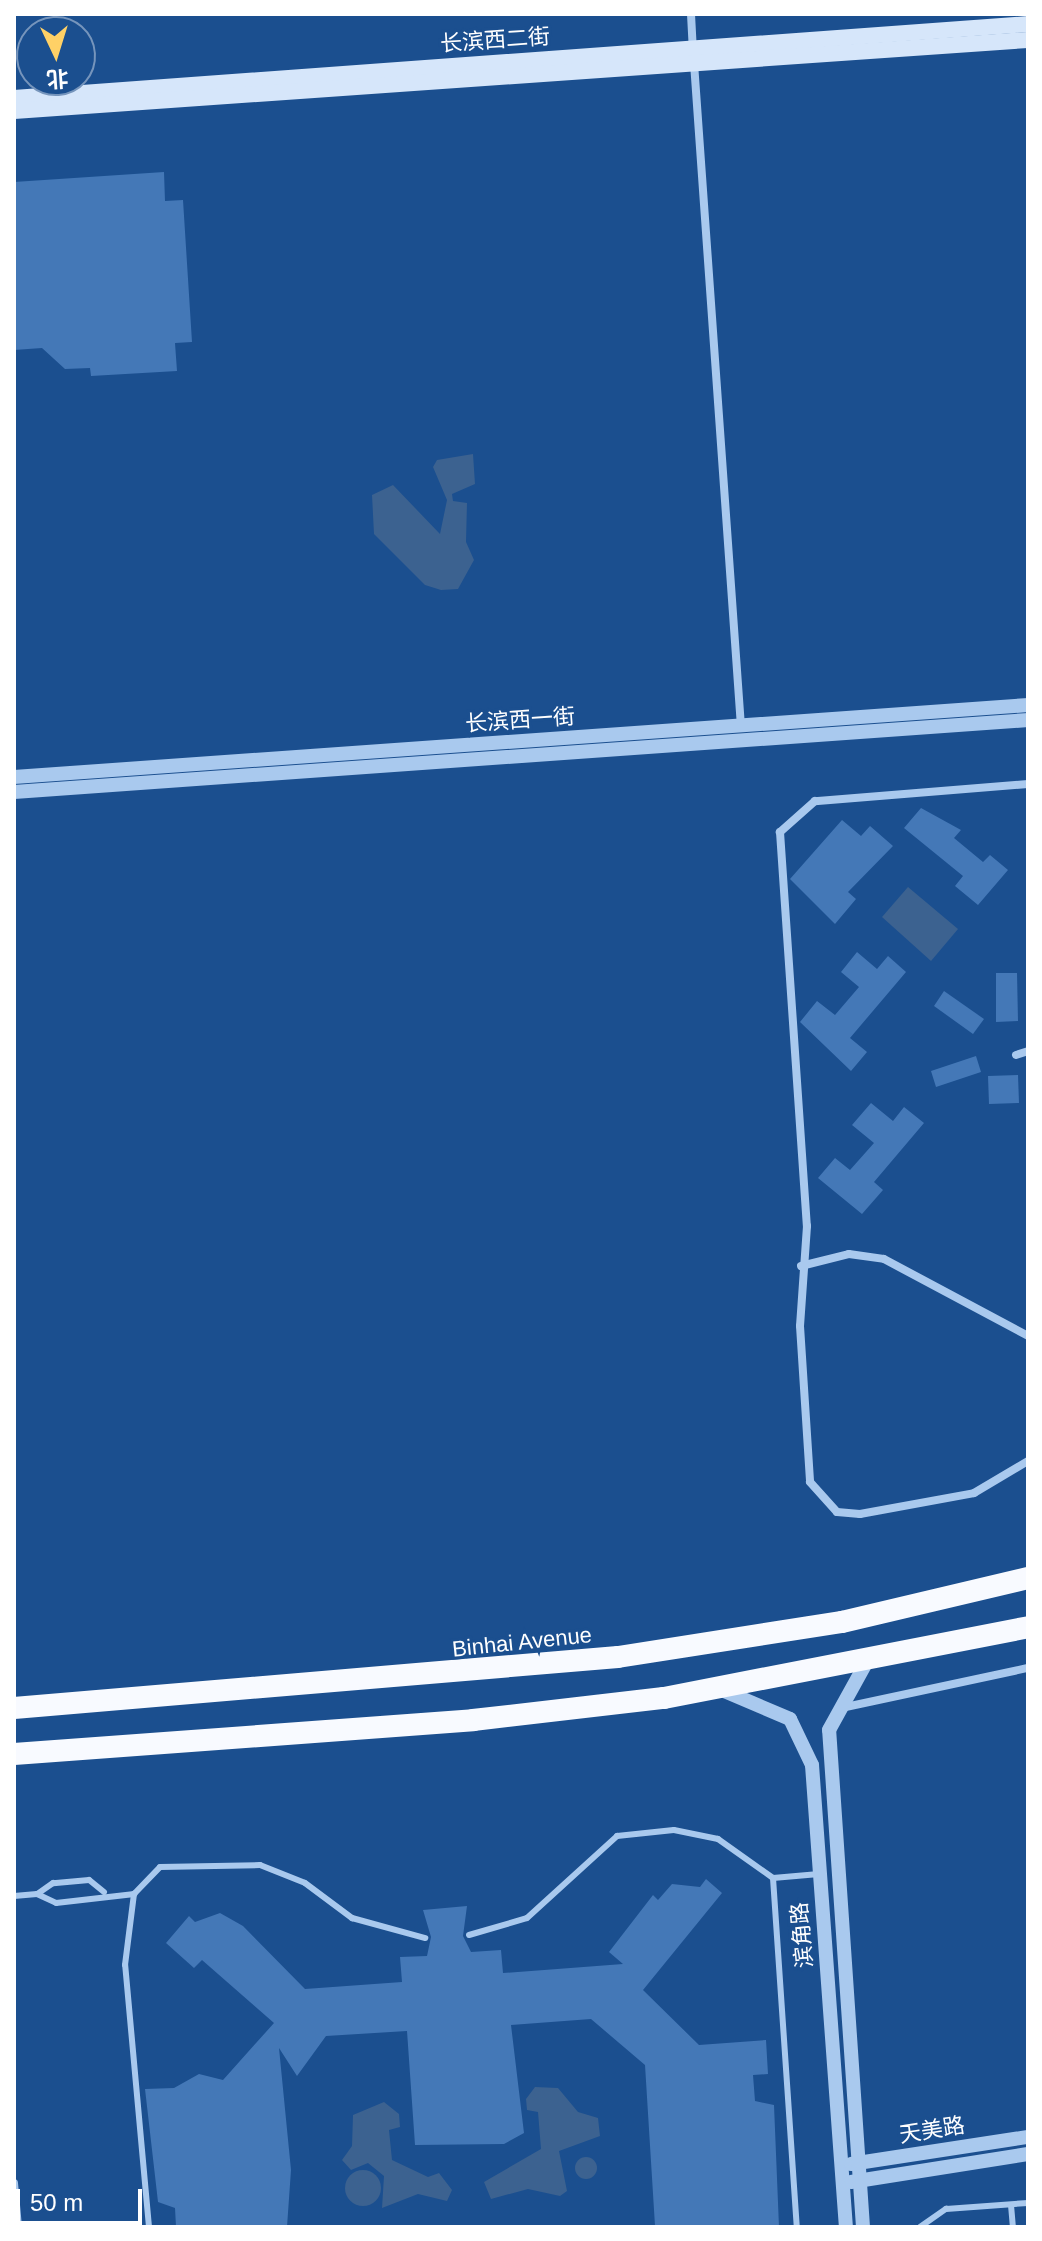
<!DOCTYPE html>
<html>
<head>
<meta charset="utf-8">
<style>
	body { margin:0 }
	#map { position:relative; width:1042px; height:2241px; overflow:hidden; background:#1b4f8f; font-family:Helvetica,"Noto Sans SC",sans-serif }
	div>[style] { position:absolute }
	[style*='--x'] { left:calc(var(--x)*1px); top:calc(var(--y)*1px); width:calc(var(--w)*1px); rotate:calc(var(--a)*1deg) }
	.water>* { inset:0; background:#3c6290 }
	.round { border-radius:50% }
	.building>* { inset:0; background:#4478b7 }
	.service>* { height:6px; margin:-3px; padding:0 3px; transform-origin:3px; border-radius:3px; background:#a9c9ee }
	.minor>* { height:8px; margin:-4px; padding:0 4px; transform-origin:4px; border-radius:4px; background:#a9c9ee }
	.tertiary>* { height:14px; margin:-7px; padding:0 7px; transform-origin:7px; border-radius:7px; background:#a9c9ee }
	.secondary>* { height:16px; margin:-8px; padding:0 8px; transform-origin:8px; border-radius:8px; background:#d6e6fa }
	.trunk>* { height:22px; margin:-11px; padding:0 11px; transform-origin:11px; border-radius:11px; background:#f8faff }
	span { translate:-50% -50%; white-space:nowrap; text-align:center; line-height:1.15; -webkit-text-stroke:6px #1b4f8f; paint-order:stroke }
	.street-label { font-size:22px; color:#fff }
	.frame { position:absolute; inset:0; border:16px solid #fff; pointer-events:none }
	.north { position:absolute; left:16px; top:16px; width:80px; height:80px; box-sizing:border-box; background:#1b4f8f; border:2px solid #7695bc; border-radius:50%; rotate:176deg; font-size:22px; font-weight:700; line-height:32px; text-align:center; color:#fff }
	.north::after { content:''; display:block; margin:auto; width:28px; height:36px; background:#ffd166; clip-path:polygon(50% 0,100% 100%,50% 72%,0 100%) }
	.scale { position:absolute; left:16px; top:2189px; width:126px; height:36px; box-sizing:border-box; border:4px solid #fff; border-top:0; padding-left:10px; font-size:24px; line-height:28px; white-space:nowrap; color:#fff; -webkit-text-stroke:6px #1b4f8f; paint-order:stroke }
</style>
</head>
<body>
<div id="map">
	<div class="water">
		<i style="clip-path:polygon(473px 454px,475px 484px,452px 494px,453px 501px,467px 503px,466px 542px,474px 560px,458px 589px,441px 590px,425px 585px,374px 534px,372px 495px,393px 485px,440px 534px,447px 500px,433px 467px,437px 460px)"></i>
		<i style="clip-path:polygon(908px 887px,958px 929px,931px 961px,882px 917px)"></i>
		<i style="clip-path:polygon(535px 2087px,558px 2088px,578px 2112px,598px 2118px,600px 2136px,559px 2151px,567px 2191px,560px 2196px,528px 2189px,491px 2199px,484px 2182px,541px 2149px,538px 2112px,527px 2110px,526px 2099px)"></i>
		<i style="clip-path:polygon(384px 2102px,399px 2114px,400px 2127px,389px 2130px,392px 2160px,428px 2177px,439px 2173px,452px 2190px,447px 2201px,418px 2194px,382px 2208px,384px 2176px,368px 2163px,351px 2170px,342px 2160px,352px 2146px,353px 2115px)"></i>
		<i class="round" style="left:575px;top:2157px;width:22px;height:22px"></i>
		<i class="round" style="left:345px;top:2170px;width:36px;height:36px"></i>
	</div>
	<div class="building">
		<i style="clip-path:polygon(164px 172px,165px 201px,183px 200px,192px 342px,175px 343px,177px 371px,91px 376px,90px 368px,65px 369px,42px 348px,14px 350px,14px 182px)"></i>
		<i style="clip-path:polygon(921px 808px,961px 830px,954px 838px,983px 862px,990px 855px,1008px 870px,978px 905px,955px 886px,963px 876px,904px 828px)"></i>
		<i style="clip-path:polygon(842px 820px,861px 836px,870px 826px,893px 846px,848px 892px,856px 899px,835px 924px,790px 879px)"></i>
		<i style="clip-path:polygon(857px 952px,877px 969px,888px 956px,906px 972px,850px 1038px,867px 1052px,851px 1071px,800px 1022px,817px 1001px,835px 1015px,859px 987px,841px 972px)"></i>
		<i style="clip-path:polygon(996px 973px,1017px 973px,1018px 1021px,996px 1022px)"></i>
		<i style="clip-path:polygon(944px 991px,984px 1019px,973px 1034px,934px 1006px)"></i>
		<i style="clip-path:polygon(976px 1056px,981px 1072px,936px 1087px,931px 1071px)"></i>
		<i style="clip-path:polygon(1018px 1075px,1019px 1103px,989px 1104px,988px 1076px)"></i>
		<i style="clip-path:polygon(871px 1103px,893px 1121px,904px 1107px,924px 1123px,874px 1182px,883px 1190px,862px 1214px,818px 1178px,835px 1158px,850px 1170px,874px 1143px,852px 1125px)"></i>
		<i style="clip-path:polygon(706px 1879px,722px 1893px,643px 1990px,699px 2045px,766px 2040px,768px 2074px,753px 2075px,755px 2101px,774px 2105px,779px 2227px,655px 2226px,645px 2065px,591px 2019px,511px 2025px,524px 2133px,504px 2144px,415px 2145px,407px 2031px,326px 2036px,297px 2076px,279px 2048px,291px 2170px,287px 2227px,176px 2227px,175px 2208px,158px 2202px,145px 2089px,174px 2088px,199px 2074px,223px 2080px,274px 2023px,202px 1960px,194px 1968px,166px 1943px,189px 1916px,195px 1922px,220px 1913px,243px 1926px,305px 1989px,402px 1982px,400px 1957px,427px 1956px,431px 1937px,423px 1910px,467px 1906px,463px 1936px,471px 1952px,501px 1950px,503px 1973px,623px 1964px,609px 1952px,653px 1895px,658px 1900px,672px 1884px,700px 1887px)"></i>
	</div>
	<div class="service">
		<i style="--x:773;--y:1878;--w:46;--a:-5"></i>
		<i style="--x:104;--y:1892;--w:19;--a:-141"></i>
		<i style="--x:89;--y:1880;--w:36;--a:175"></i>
		<i style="--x:53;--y:1883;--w:19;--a:145"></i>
		<i style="--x:37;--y:1894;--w:21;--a:25"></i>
		<i style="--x:56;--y:1903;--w:79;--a:-6.6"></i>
		<i style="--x:14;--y:1896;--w:23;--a:-5"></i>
		<i style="--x:469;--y:1935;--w:60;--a:-16.3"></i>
		<i style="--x:527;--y:1918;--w:122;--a:-42.3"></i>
		<i style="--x:617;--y:1836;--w:57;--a:-6"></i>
		<i style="--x:674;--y:1830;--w:45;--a:11.6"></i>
		<i style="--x:718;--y:1839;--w:67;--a:35.3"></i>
		<i style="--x:773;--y:1878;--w:350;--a:86.1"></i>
		<i style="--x:1011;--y:2205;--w:22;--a:85"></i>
		<i style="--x:149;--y:2227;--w:263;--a:-95.2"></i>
		<i style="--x:125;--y:1965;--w:72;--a:-82.8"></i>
		<i style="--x:134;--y:1894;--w:37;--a:-46"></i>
		<i style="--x:160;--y:1867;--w:100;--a:-1.1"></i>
		<i style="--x:260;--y:1865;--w:48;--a:21.8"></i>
		<i style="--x:305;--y:1883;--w:59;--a:36.7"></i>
		<i style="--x:352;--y:1918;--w:76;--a:15.3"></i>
		<i style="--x:920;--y:2227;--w:32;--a:-35"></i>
		<i style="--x:946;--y:2209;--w:82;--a:-4.2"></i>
	</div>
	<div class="minor">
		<i style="--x:691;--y:14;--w:35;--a:87"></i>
		<i style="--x:694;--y:63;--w:666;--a:85.95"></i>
		<i style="--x:1028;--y:784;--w:214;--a:175.4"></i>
		<i style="--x:815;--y:801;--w:47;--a:138.5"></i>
		<i style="--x:780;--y:832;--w:395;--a:86.1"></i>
		<i style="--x:807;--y:1226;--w:100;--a:94"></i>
		<i style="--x:800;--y:1326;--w:156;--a:86.3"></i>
		<i style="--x:810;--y:1482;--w:40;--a:48"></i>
		<i style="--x:837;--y:1512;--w:23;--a:5"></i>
		<i style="--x:860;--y:1514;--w:116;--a:-10.4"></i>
		<i style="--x:974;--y:1493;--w:63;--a:-30.7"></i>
		<i style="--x:1016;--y:1055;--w:13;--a:-18"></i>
		<i style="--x:801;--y:1266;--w:49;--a:-14"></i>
		<i style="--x:849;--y:1254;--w:35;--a:8"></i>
		<i style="--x:884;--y:1259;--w:163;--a:28.1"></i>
		<i style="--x:841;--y:1708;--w:191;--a:-12.1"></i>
		<i style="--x:14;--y:2183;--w:44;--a:84.8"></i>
	</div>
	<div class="tertiary">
		<i style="--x:14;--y:777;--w:1017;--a:-4.06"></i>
		<i style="--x:14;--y:792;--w:1017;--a:-4.06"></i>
		<i style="--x:722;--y:1690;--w:74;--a:23.1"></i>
		<i style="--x:790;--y:1719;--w:51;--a:64.4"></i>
		<i style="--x:812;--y:1765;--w:463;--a:85.8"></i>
		<i style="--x:851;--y:2164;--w:179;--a:-8.7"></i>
		<i style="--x:851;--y:2182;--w:179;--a:-9"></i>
		<i style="--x:863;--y:2227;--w:498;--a:-93.9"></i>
		<i style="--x:829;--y:1730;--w:77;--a:-61.1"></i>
	</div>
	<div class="secondary">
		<i style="--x:14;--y:98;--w:1017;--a:-4.17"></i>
		<i style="--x:14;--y:111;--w:1016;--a:-4.01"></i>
	</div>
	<div class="trunk">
		<i style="--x:14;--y:1708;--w:606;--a:-4.83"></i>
		<i style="--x:618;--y:1657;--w:227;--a:-8.9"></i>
		<i style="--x:842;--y:1622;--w:191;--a:-13.3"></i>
		<i style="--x:14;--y:1754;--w:460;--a:-4.2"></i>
		<i style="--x:473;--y:1720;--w:192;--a:-6.6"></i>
		<i style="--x:664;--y:1698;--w:371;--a:-11"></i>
	</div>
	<div class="street-label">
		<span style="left:495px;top:40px;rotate:-4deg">长滨西二街</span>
		<span style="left:520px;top:720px;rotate:-4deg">长滨西一街</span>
		<span style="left:522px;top:1642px;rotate:-6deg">Binhai Avenue</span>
		<span style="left:802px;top:1935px;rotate:-95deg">滨角路</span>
		<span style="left:932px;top:2130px;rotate:-9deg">天美路</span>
	</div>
	<div class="frame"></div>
	<div class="north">北</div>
	<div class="scale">50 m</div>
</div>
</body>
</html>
